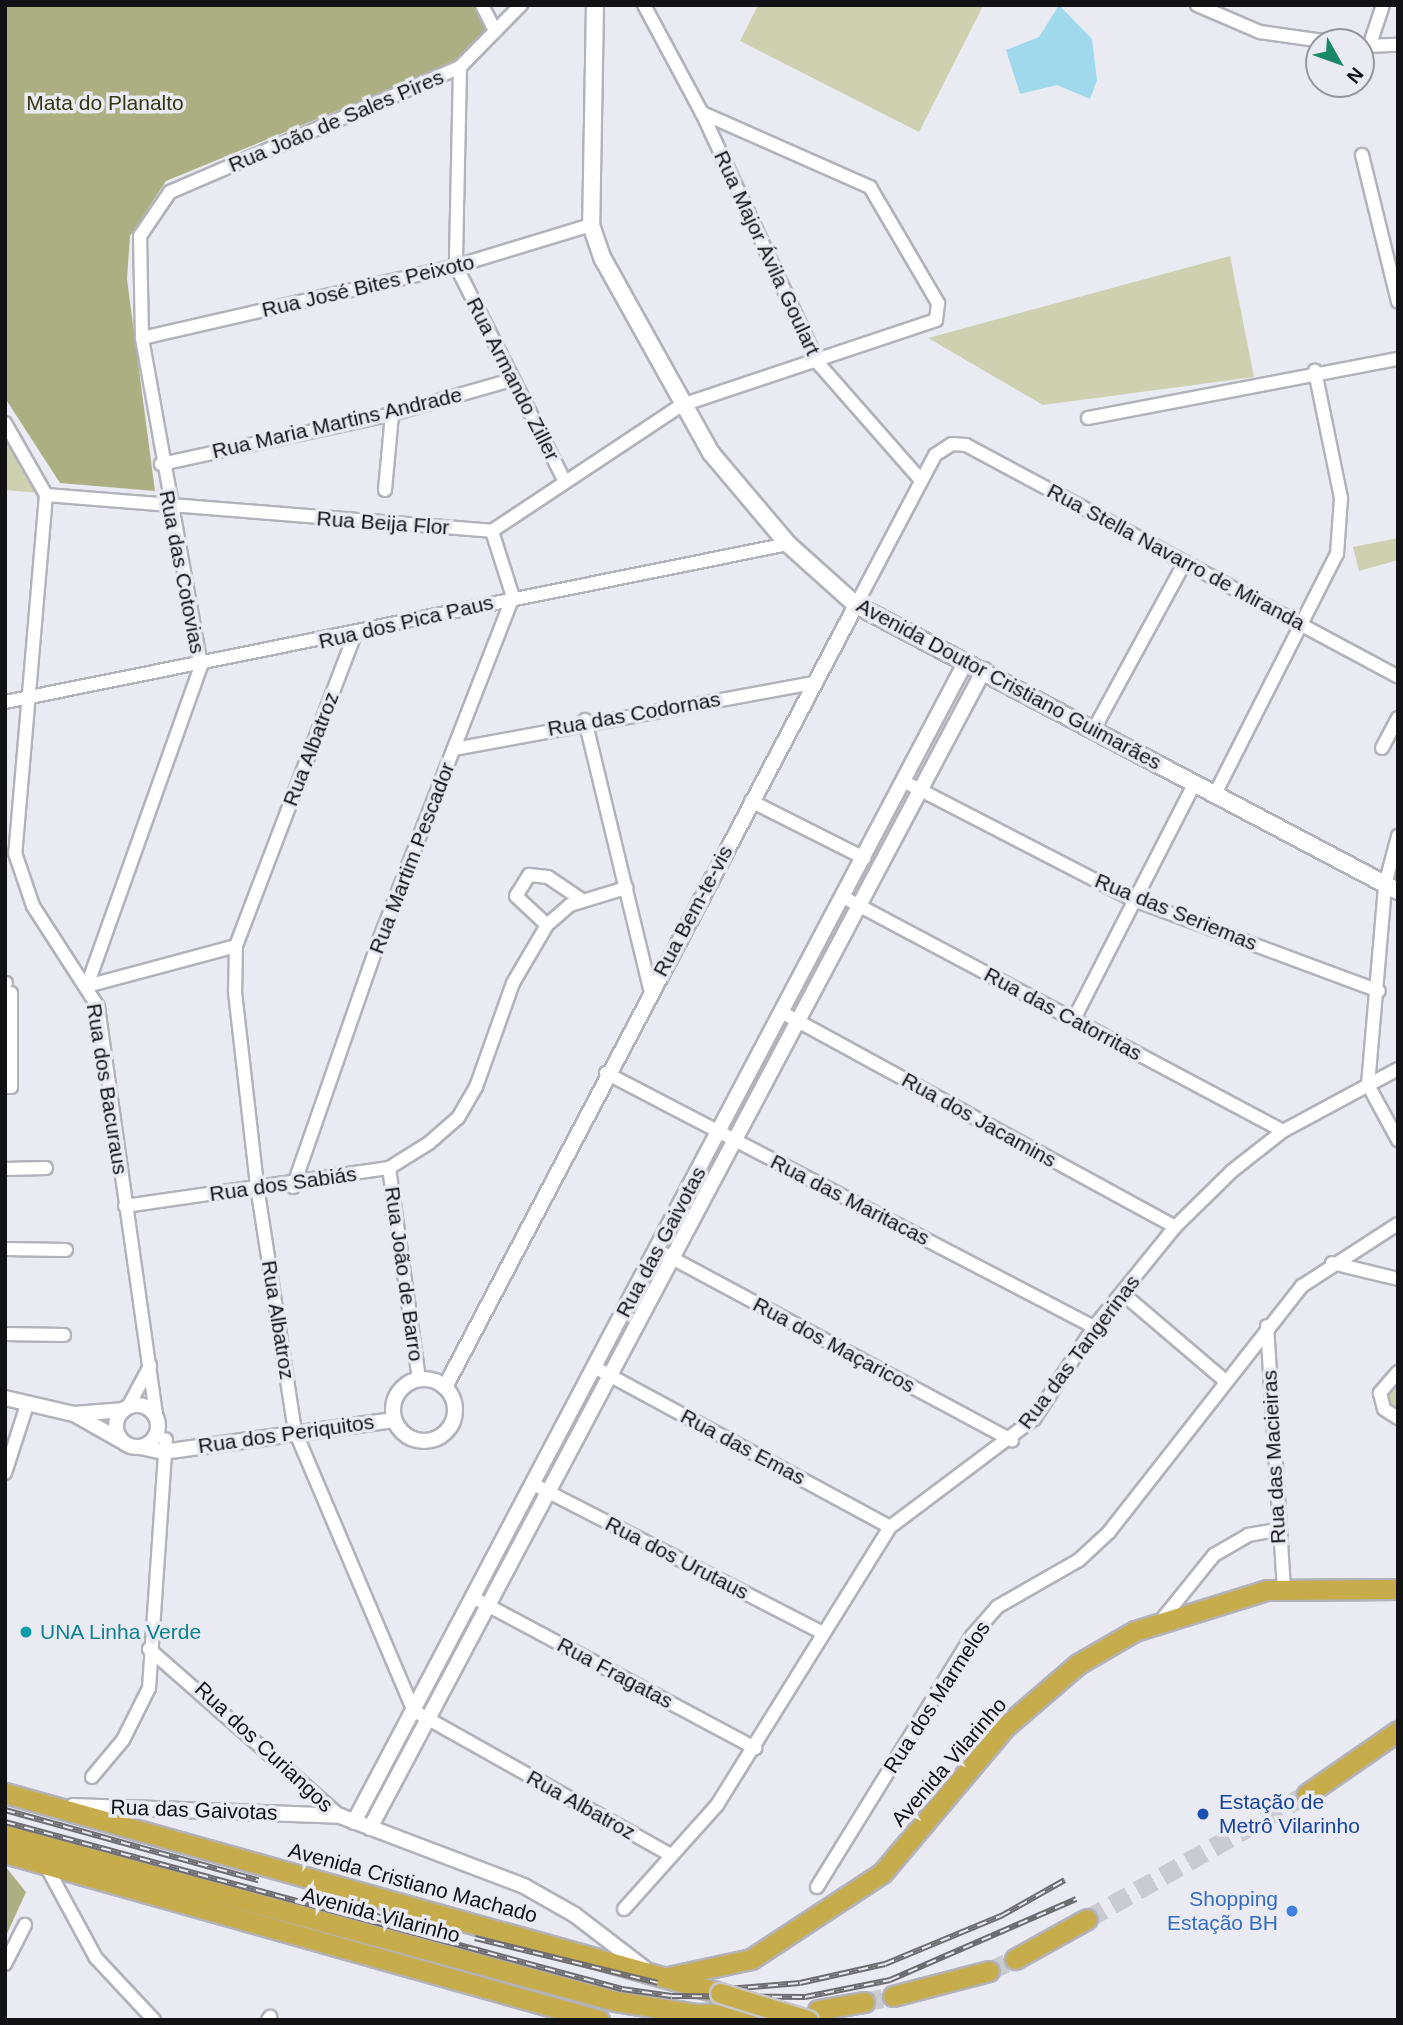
<!DOCTYPE html>
<html>
<head>
<meta charset="utf-8">
<style>
	body { margin:0 }
	#map { position:relative; width:1403px; height:2025px; overflow:hidden; background:#eaeaf3; font-family:Arial,sans-serif }
	div>[style] { position:absolute }
	[style*='--x'] { left:calc(var(--x)*1px); top:calc(var(--y)*1px); width:calc(var(--w)*1px); rotate:calc(var(--a)*1deg) }
	.green>* { inset:0; background:#ced1b0 }
	.forest>* { inset:0; background:#acaf81 }
	.water>* { inset:0; background:#a1d9ec }
	.trunk-tunnel>* { height:19px; margin-top:-9.5px; transform-origin:0; background:repeating-linear-gradient(90deg,#cacad2 0 19px,transparent 0 29px) }
	.roads { filter:drop-shadow(2px 0 #b2b2ba) drop-shadow(-2px 0 #b2b2ba) drop-shadow(0 2px #b2b2ba) drop-shadow(0 -2px #b2b2ba) }
	.minor>* { height:12px; margin:-6px; padding:0 6px; transform-origin:6px; border-radius:6px; background:#fff }
	.tertiary>* { height:14px; margin:-7px; padding:0 7px; transform-origin:7px; border-radius:7px; background:#fff }
	.tertiary>.ring { margin:-7px; padding:0; box-sizing:content-box; background:none; border:14px solid #fff; border-radius:50% }
	.secondary>* { height:16px; margin:-8px; padding:0 8px; transform-origin:8px; border-radius:8px; background:#fff }
	.trunk>* { height:19px; margin:-9.5px; padding:0 9.5px; transform-origin:9.5px; border-radius:9.5px; background:#c7ac4b }
	.tram>* { height:2px; margin:-1px; padding:0 1px; transform-origin:1px; border-radius:1px; background:#6c6c71 }
	.rail>* { height:6px; margin-top:-3px; transform-origin:0; background:repeating-linear-gradient(90deg,#eaeaf3 0 10px,#6c6c71 0 20px); box-sizing:border-box; border-block:2px solid #6c6c71 }
	.bridges { filter:drop-shadow(2px 0 #c6c6c7) drop-shadow(-2px 0 #c6c6c7) drop-shadow(0 2px #c6c6c7) drop-shadow(0 -2px #c6c6c7) }
	.trunk-bridge>* { height:19px; margin:-9.5px; padding:0 9.5px; transform-origin:9.5px; border-radius:9.5px; background:#c7ac4b }
	.dots>* { width:19px; height:19px; translate:-50% -50%; box-sizing:border-box; border:4px solid #eaeaf3; border-radius:50% }
	span { translate:-50% -50%; white-space:nowrap; text-align:center; line-height:1.15; -webkit-text-stroke:7px #eaeaf3; paint-order:stroke }
	.park-label { font-size:21px; color:#353611 }
	.street-label { font-size:21px; color:#121215 }
	.culture-label { font-size:21px; color:#0d838f }
	.left { translate:0 -50%; text-align:left }
	.transit-label { font-size:21px; color:#164399 }
	.shop-label { font-size:21px; color:#366cbe }
	.right { translate:-100% -50%; text-align:right }
	.frame { position:absolute; inset:0; border:7px solid #121215; pointer-events:none }
	.north { position:absolute; left:1305px; top:28px; width:70px; height:70px; box-sizing:border-box; background:#eaeaf3; border:2px solid #94949a; border-radius:50%; rotate:130deg; font-size:19px; font-weight:700; line-height:28px; text-align:center; color:#121215 }
	.north::after { content:''; display:block; margin:auto; width:24px; height:32px; background:#198867; clip-path:polygon(50% 0,100% 100%,50% 72%,0 100%) }
</style>
</head>
<body>
<div id="map">
	<div class="green">
		<i style="clip-path:polygon(758px 5px,981px 5px,983px 6px,919px 132px,740px 41px)"></i>
		<i style="clip-path:polygon(1230px 256px,1254px 377px,1043px 405px,928px 338px)"></i>
		<i style="clip-path:polygon(5px 432px,40px 493px,5px 490px)"></i>
		<i style="clip-path:polygon(1398px 538px,1398px 560px,1359px 571px,1353px 547px)"></i>
		<i style="clip-path:polygon(1398px 1376px,1398px 1412px,1387px 1405px,1385px 1389px)"></i>
	</div>
	<div class="forest">
		<i style="clip-path:polygon(5px 5px,476px 5px,487px 28px,453px 63px,166px 181px,130px 236px,127px 279px,155px 491px,60px 483px,5px 398px)"></i>
		<i style="clip-path:polygon(5px 1866px,26px 1892px,5px 1938px)"></i>
	</div>
	<div class="water">
		<i style="clip-path:polygon(1059px 5px,1092px 39px,1097px 80px,1090px 99px,1057px 85px,1020px 94px,1006px 50px,1039px 37px)"></i>
	</div>
	<div class="trunk-tunnel">
		<i style="--x:1087;--y:1919;--w:253;--a:-29.6"></i>
		<i style="--x:989;--y:1971;--w:29;--a:-25"></i>
		<i style="--x:864;--y:2002;--w:30;--a:-12"></i>
	</div>
	<div class="roads">
		<div class="minor">
			<i style="--x:482;--y:5;--w:29;--a:63"></i>
			<i style="--x:644;--y:5;--w:123;--a:61.8"></i>
			<i style="--x:702;--y:113;--w:276;--a:65.1"></i>
			<i style="--x:818;--y:363;--w:154;--a:48.7"></i>
			<i style="--x:1197;--y:5;--w:69;--a:23.2"></i>
			<i style="--x:1260;--y:32;--w:71;--a:8.1"></i>
			<i style="--x:1363;--y:46;--w:35;--a:-2"></i>
			<i style="--x:1369;--y:47;--w:44;--a:-71.6"></i>
			<i style="--x:460;--y:67;--w:199;--a:91.2"></i>
			<i style="--x:456;--y:266;--w:242;--a:63.2"></i>
			<i style="--x:1362;--y:155;--w:151;--a:76.2"></i>
			<i style="--x:142;--y:338;--w:322;--a:-12.9"></i>
			<i style="--x:456;--y:266;--w:141;--a:-16.9"></i>
			<i style="--x:1088;--y:418;--w:316;--a:-10.8"></i>
			<i style="--x:5;--y:423;--w:83;--a:60.3"></i>
			<i style="--x:46;--y:495;--w:359;--a:94.9"></i>
			<i style="--x:15;--y:853;--w:56;--a:71.2"></i>
			<i style="--x:33;--y:906;--w:120;--a:57.2"></i>
			<i style="--x:98;--y:1007;--w:414;--a:81.9"></i>
			<i style="--x:161;--y:464;--w:236;--a:-12.2"></i>
			<i style="--x:392;--y:414;--w:124;--a:-15.9"></i>
			<i style="--x:385;--y:490;--w:76;--a:-84.7"></i>
			<i style="--x:46;--y:495;--w:447;--a:4.6"></i>
			<i style="--x:492;--y:531;--w:228;--a:-33.6"></i>
			<i style="--x:682;--y:405;--w:268;--a:-18.5"></i>
			<i style="--x:936;--y:320;--w:17;--a:-83"></i>
			<i style="--x:938;--y:303;--w:134;--a:-120.4"></i>
			<i style="--x:870;--y:187;--w:184;--a:-156.2"></i>
			<i style="--x:856;--y:605;--w:170;--a:-62.2"></i>
			<i style="--x:935;--y:455;--w:20;--a:-33"></i>
			<i style="--x:952;--y:444;--w:14;--a:4"></i>
			<i style="--x:966;--y:445;--w:490;--a:28.2"></i>
			<i style="--x:355;--y:634;--w:334;--a:110.9"></i>
			<i style="--x:236;--y:946;--w:46;--a:91.2"></i>
			<i style="--x:235;--y:992;--w:195;--a:83.5"></i>
			<i style="--x:257;--y:1186;--w:248;--a:81.2"></i>
			<i style="--x:295;--y:1431;--w:304;--a:67"></i>
			<i style="--x:414;--y:1711;--w:295;--a:29.3"></i>
			<i style="--x:5;--y:702;--w:799;--a:-11.41"></i>
			<i style="--x:585;--y:720;--w:277;--a:76.4"></i>
			<i style="--x:1094;--y:729;--w:190;--a:-61.4"></i>
			<i style="--x:1382;--y:748;--w:34;--a:-62"></i>
			<i style="--x:454;--y:749;--w:367;--a:-10.4"></i>
			<i style="--x:903;--y:781;--w:260;--a:27.3"></i>
			<i style="--x:1134;--y:900;--w:261;--a:20.4"></i>
			<i style="--x:1215;--y:794;--w:269;--a:-63.1"></i>
			<i style="--x:1337;--y:554;--w:56;--a:-85.9"></i>
			<i style="--x:1341;--y:498;--w:130;--a:-101.6"></i>
			<i style="--x:751;--y:801;--w:127;--a:26.8"></i>
			<i style="--x:843;--y:897;--w:498;--a:28"></i>
			<i style="--x:547;--y:925;--w:42;--a:-136.9"></i>
			<i style="--x:516;--y:896;--w:25;--a:-58"></i>
			<i style="--x:529;--y:875;--w:19;--a:6"></i>
			<i style="--x:548;--y:877;--w:41;--a:34.1"></i>
			<i style="--x:5;--y:983;--w:1;--a:0"></i>
			<i style="--x:87;--y:986;--w:340;--a:-70.4"></i>
			<i style="--x:201;--y:666;--w:333;--a:-100.2"></i>
			<i style="--x:142;--y:338;--w:102;--a:-91.1"></i>
			<i style="--x:140;--y:236;--w:53;--a:-55.7"></i>
			<i style="--x:170;--y:192;--w:316;--a:-23.3"></i>
			<i style="--x:460;--y:67;--w:87;--a:-45.5"></i>
			<i style="--x:87;--y:986;--w:154;--a:-15"></i>
			<i style="--x:783;--y:1013;--w:447;--a:28.6"></i>
			<i style="--x:1074;--y:1019;--w:265;--a:-62.9"></i>
			<i style="--x:606;--y:1073;--w:550;--a:27.5"></i>
			<i style="--x:1368;--y:1085;--w:201;--a:-85.1"></i>
			<i style="--x:1385;--y:885;--w:51;--a:-75.1"></i>
			<i style="--x:1368;--y:1085;--w:63;--a:61.4"></i>
			<i style="--x:5;--y:1087;--w:6;--a:0"></i>
			<i style="--x:11;--y:1087;--w:94;--a:-90"></i>
			<i style="--x:389;--y:1168;--w:213;--a:81.9"></i>
			<i style="--x:5;--y:1169;--w:41;--a:-1.4"></i>
			<i style="--x:293;--y:1187;--w:253;--a:-70.8"></i>
			<i style="--x:376;--y:948;--w:377;--a:-68.7"></i>
			<i style="--x:513;--y:597;--w:69;--a:-107.7"></i>
			<i style="--x:125;--y:1206;--w:267;--a:-8.2"></i>
			<i style="--x:389;--y:1168;--w:47;--a:-32"></i>
			<i style="--x:429;--y:1143;--w:38;--a:-41"></i>
			<i style="--x:458;--y:1118;--w:36;--a:-60"></i>
			<i style="--x:476;--y:1087;--w:110;--a:-70.4"></i>
			<i style="--x:513;--y:983;--w:67;--a:-59.6"></i>
			<i style="--x:547;--y:925;--w:30;--a:-41"></i>
			<i style="--x:570;--y:905;--w:59;--a:-16.9"></i>
			<i style="--x:5;--y:1249;--w:61;--a:0.9"></i>
			<i style="--x:657;--y:1250;--w:403;--a:28.2"></i>
			<i style="--x:1332;--y:1263;--w:68;--a:13.6"></i>
			<i style="--x:1122;--y:1293;--w:133;--a:40.4"></i>
			<i style="--x:1267;--y:1326;--w:263;--a:86.3"></i>
			<i style="--x:5;--y:1334;--w:59;--a:1"></i>
			<i style="--x:596;--y:1368;--w:334;--a:28.4"></i>
			<i style="--x:1398;--y:1372;--w:28;--a:131"></i>
			<i style="--x:1380;--y:1393;--w:16;--a:76"></i>
			<i style="--x:1384;--y:1409;--w:17;--a:33"></i>
			<i style="--x:128;--y:1407;--w:47;--a:-61.8"></i>
			<i style="--x:5;--y:1473;--w:71;--a:-72.1"></i>
			<i style="--x:533;--y:1484;--w:324;--a:27.2"></i>
			<i style="--x:474;--y:1598;--w:319;--a:28.1"></i>
			<i style="--x:1164;--y:1617;--w:80;--a:-51.1"></i>
			<i style="--x:1214;--y:1555;--w:39;--a:-30"></i>
			<i style="--x:1248;--y:1535;--w:28;--a:-10"></i>
			<i style="--x:149;--y:1649;--w:254;--a:41.2"></i>
			<i style="--x:92;--y:1777;--w:48;--a:-50"></i>
			<i style="--x:123;--y:1740;--w:58;--a:-63.4"></i>
			<i style="--x:149;--y:1688;--w:249;--a:-86.1"></i>
			<i style="--x:45;--y:1864;--w:107;--a:61.5"></i>
			<i style="--x:96;--y:1958;--w:85;--a:46.9"></i>
			<i style="--x:817;--y:1887;--w:295;--a:-58.3"></i>
			<i style="--x:972;--y:1636;--w:38;--a:-49"></i>
			<i style="--x:997;--y:1607;--w:95;--a:-29.8"></i>
			<i style="--x:1079;--y:1560;--w:41;--a:-43"></i>
			<i style="--x:1109;--y:1532;--w:313;--a:-51.9"></i>
			<i style="--x:1302;--y:1286;--w:114;--a:-32.9"></i>
			<i style="--x:624;--y:1909;--w:140;--a:-48.2"></i>
			<i style="--x:717;--y:1805;--w:327;--a:-58.1"></i>
			<i style="--x:890;--y:1527;--w:180;--a:-36.9"></i>
			<i style="--x:1034;--y:1419;--w:110;--a:-56.9"></i>
			<i style="--x:1094;--y:1327;--w:129;--a:-51"></i>
			<i style="--x:1175;--y:1227;--w:80;--a:-44.5"></i>
			<i style="--x:1232;--y:1171;--w:65;--a:-38.1"></i>
			<i style="--x:1283;--y:1131;--w:131;--a:-28.3"></i>
			<i style="--x:5;--y:1964;--w:44;--a:-62.9"></i>
			<i style="--x:268;--y:2020;--w:4;--a:-56"></i>
		</div>
		<div class="tertiary">
			<i class="ring" style="left:393px;top:1379px;width:48px;height:48px"></i>
			<i style="--x:445;--y:1387;--w:883;--a:-62.27"></i>
			<i style="--x:5;--y:1398;--w:71;--a:13.1"></i>
			<i style="--x:74;--y:1414;--w:53;--a:29.5"></i>
			<i class="ring" style="left:116px;top:1405px;width:28px;height:28px"></i>
			<i style="--x:74;--y:1414;--w:50;--a:-4.6"></i>
			<i style="--x:140;--y:1447;--w:24;--a:12"></i>
			<i style="--x:163;--y:1452;--w:233;--a:-7.9"></i>
			<i style="--x:73;--y:1806;--w:267;--a:2.1"></i>
			<i style="--x:340;--y:1816;--w:197;--a:20.8"></i>
			<i style="--x:524;--y:1886;--w:59;--a:29.6"></i>
			<i style="--x:575;--y:1915;--w:87;--a:37.5"></i>
			<i style="--x:354;--y:1822;--w:1312;--a:-62.2"></i>
			<i style="--x:370;--y:1828;--w:1311;--a:-62.07"></i>
		</div>
		<div class="secondary">
			<i style="--x:595;--y:5;--w:220;--a:91"></i>
			<i style="--x:591;--y:225;--w:36;--a:71"></i>
			<i style="--x:603;--y:259;--w:222;--a:60.9"></i>
			<i style="--x:711;--y:453;--w:119;--a:49.8"></i>
			<i style="--x:788;--y:544;--w:91;--a:41.9"></i>
			<i style="--x:856;--y:605;--w:613;--a:27.82"></i>
		</div>
		<div class="trunk">
			<i style="--x:5;--y:1793;--w:742;--a:15.63"></i>
			<i style="--x:1307;--y:1794;--w:111;--a:-34.7"></i>
			<i style="--x:5;--y:1835;--w:632;--a:15.22"></i>
			<i style="--x:615;--y:2001;--w:82;--a:9.1"></i>
			<i style="--x:696;--y:2014;--w:53;--a:-1.1"></i>
			<i style="--x:5;--y:1853;--w:617;--a:15.7"></i>
			<i style="--x:1015;--y:1959;--w:82;--a:-29.1"></i>
			<i style="--x:668;--y:1977;--w:85;--a:-12.2"></i>
			<i style="--x:751;--y:1959;--w:157;--a:-33.3"></i>
			<i style="--x:882;--y:1873;--w:192;--a:-49.9"></i>
			<i style="--x:1006;--y:1726;--w:95;--a:-40.7"></i>
			<i style="--x:1078;--y:1664;--w:66;--a:-30.1"></i>
			<i style="--x:1135;--y:1631;--w:138;--a:-17.3"></i>
			<i style="--x:1267;--y:1590;--w:131;--a:-0.4"></i>
			<i style="--x:893;--y:1996;--w:99;--a:-14.6"></i>
			<i style="--x:818;--y:2010;--w:47;--a:-9.9"></i>
		</div>
	</div>
	<div class="tram">
		<i style="--x:361;--y:1908;--w:118;--a:19.8"></i>
	</div>
	<div class="rail">
		<i style="--x:5;--y:1810;--w:263;--a:15.5"></i>
		<i style="--x:5;--y:1822;--w:639;--a:15.15"></i>
		<i style="--x:622;--y:1989;--w:50;--a:8"></i>
		<i style="--x:672;--y:1996;--w:133;--a:0.4"></i>
		<i style="--x:805;--y:1997;--w:87;--a:-11.3"></i>
		<i style="--x:890;--y:1980;--w:203;--a:-23.5"></i>
		<i style="--x:475;--y:1938;--w:188;--a:13.8"></i>
		<i style="--x:728;--y:1989;--w:72;--a:-4.8"></i>
		<i style="--x:800;--y:1983;--w:87;--a:-12.6"></i>
		<i style="--x:885;--y:1964;--w:126;--a:-22.5"></i>
		<i style="--x:1001;--y:1916;--w:73;--a:-29.4"></i>
	</div>
	<div class="bridges">
		<div class="trunk-bridge">
			<i style="--x:720;--y:1993;--w:92;--a:17.1"></i>
		</div>
	</div>
	<div class="dots">
		<i style="left:26px;top:1632px;background:#0f9aa8"></i>
		<i style="left:1203px;top:1814px;background:#1a4fb4"></i>
		<i style="left:1292px;top:1911px;background:#3f7fe0"></i>
	</div>
	<div class="park-label">
		<span style="left:105px;top:103px">Mata do Planalto</span>
	</div>
	<div class="street-label">
		<span style="left:336px;top:121px;rotate:-23deg">Rua João de Sales Pires</span>
		<span style="left:767px;top:253px;rotate:65deg">Rua Major Ávila Goulart</span>
		<span style="left:368px;top:286px;rotate:-13deg">Rua José Bites Peixoto</span>
		<span style="left:513px;top:379px;rotate:63deg">Rua Armando Ziller</span>
		<span style="left:337px;top:423px;rotate:-13deg">Rua Maria Martins Andrade</span>
		<span style="left:383px;top:523px;rotate:4deg">Rua Beija Flor</span>
		<span style="left:1176px;top:557px;rotate:28deg">Rua Stella Navarro de Miranda</span>
		<span style="left:182px;top:572px;rotate:79deg">Rua das Cotovias</span>
		<span style="left:406px;top:622px;rotate:-13deg">Rua dos Pica Paus</span>
		<span style="left:1009px;top:684px;rotate:28deg">Avenida Doutor Cristiano Guimarães</span>
		<span style="left:634px;top:714px;rotate:-10deg">Rua das Codornas</span>
		<span style="left:311px;top:749px;rotate:-69deg">Rua Albatroz</span>
		<span style="left:412px;top:858px;rotate:-69deg">Rua Martim Pescador</span>
		<span style="left:693px;top:911px;rotate:-62deg">Rua Bem-te-vis</span>
		<span style="left:1176px;top:912px;rotate:22deg">Rua das Seriemas</span>
		<span style="left:1063px;top:1014px;rotate:28deg">Rua das Catorritas</span>
		<span style="left:107px;top:1089px;rotate:81deg">Rua dos Bacuraus</span>
		<span style="left:979px;top:1120px;rotate:29deg">Rua dos Jacamins</span>
		<span style="left:283px;top:1184px;rotate:-8deg">Rua dos Sabiás</span>
		<span style="left:850px;top:1200px;rotate:27deg">Rua das Maritacas</span>
		<span style="left:661px;top:1242px;rotate:-62deg">Rua das Gaivotas</span>
		<span style="left:404px;top:1274px;rotate:82deg">Rua João de Barro</span>
		<span style="left:278px;top:1320px;rotate:81deg">Rua Albatroz</span>
		<span style="left:834px;top:1345px;rotate:28deg">Rua dos Maçaricos</span>
		<span style="left:1079px;top:1352px;rotate:-53deg">Rua das Tangerinas</span>
		<span style="left:286px;top:1434px;rotate:-8deg">Rua dos Periquitos</span>
		<span style="left:743px;top:1447px;rotate:28deg">Rua das Emas</span>
		<span style="left:1274px;top:1457px;rotate:-93deg">Rua das Macieiras</span>
		<span style="left:677px;top:1558px;rotate:27deg">Rua dos Urutaus</span>
		<span style="left:615px;top:1673px;rotate:28deg">Rua Fragatas</span>
		<span style="left:937px;top:1697px;rotate:-57deg">Rua dos Marmelos</span>
		<span style="left:264px;top:1747px;rotate:43deg">Rua dos Curiangos</span>
		<span style="left:949px;top:1762px;rotate:-49deg">Avenida Vilarinho</span>
		<span style="left:581px;top:1805px;rotate:29deg">Rua Albatroz</span>
		<span style="left:194px;top:1810px;rotate:2deg">Rua das Gaivotas</span>
		<span style="left:413px;top:1883px;rotate:15deg">Avenida Cristiano Machado</span>
		<span style="left:381px;top:1915px;rotate:15deg">Avenida Vilarinho</span>
	</div>
	<div class="culture-label">
		<span class="left" style="left:40px;top:1632px">UNA Linha Verde</span>
	</div>
	<div class="transit-label">
		<span class="left" style="left:1219px;top:1814px">Estação de<br>Metrô Vilarinho</span>
	</div>
	<div class="shop-label">
		<span class="right" style="left:1278px;top:1911px">Shopping<br>Estação BH</span>
	</div>
	<div class="frame"></div>
	<div class="north">N</div>
</div>
</body>
</html>
